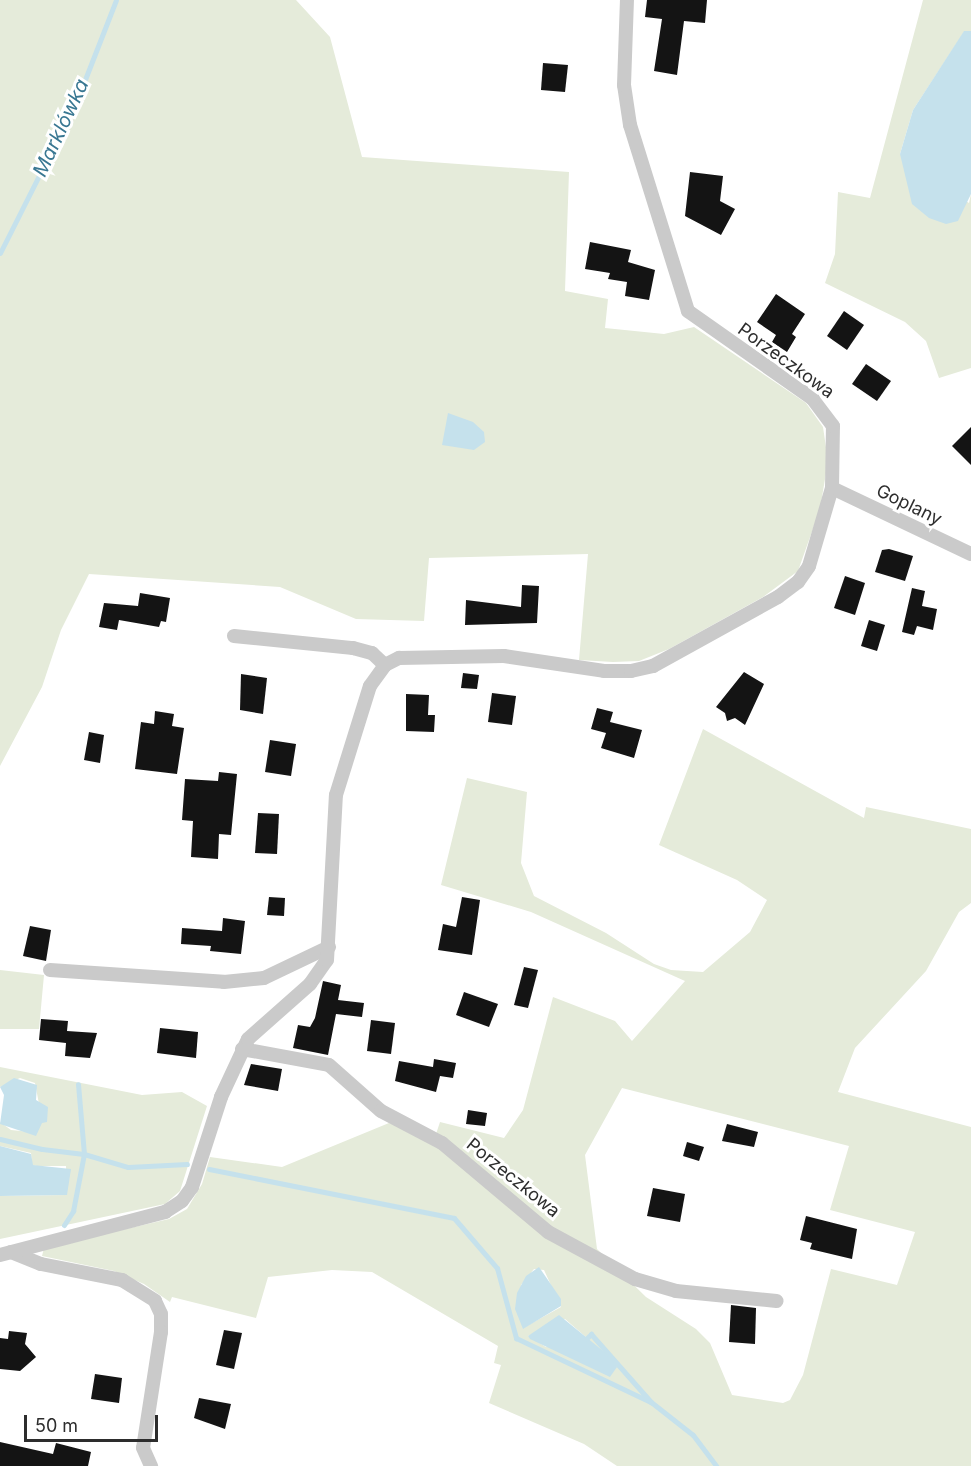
<!DOCTYPE html>
<html>
<head>
<meta charset="utf-8">
<style>
	body { margin:0 }
	#map { position:relative; width:971px; height:1466px; overflow:hidden; background:#fff; font-family:Inter,sans-serif }
	div>[style] { position:absolute }
	[style*='--x'] { left:calc(var(--x)*1px); top:calc(var(--y)*1px); width:calc(var(--w)*1px); rotate:calc(var(--a)*1deg) }
	.green>* { inset:0; background:#e5ebda }
	.water>* { inset:0; background:#c5e1ec }
	.stream>* { height:5px; margin:-2.5px; padding:0 2.5px; transform-origin:2.5px; border-radius:2.5px; background:#c5e1ec }
	.building>* { inset:0; background:#141414 }
	.street>* { height:14px; margin:-7px; padding:0 7px; transform-origin:7px; border-radius:7px; background:#cacaca }
	span { translate:-50% -50%; white-space:nowrap; text-align:center; line-height:1.15; -webkit-text-stroke:6px #fff; paint-order:stroke }
	.street-label { font-size:18px; color:#2d2d2d }
	.water-label { font-size:20px; color:#397792; font-style:italic }
	.scale { position:absolute; left:24px; top:1415px; width:134px; height:27px; box-sizing:border-box; border:3px solid #2d2d2d; border-top:0; padding-left:8px; font-size:18px; line-height:21px; white-space:nowrap; color:#2d2d2d; -webkit-text-stroke:4px #fff; paint-order:stroke }
</style>
</head>
<body>
<div id="map">
	<div class="green">
		<i style="clip-path:polygon(0 0,296px 0,330px 37px,362px 157px,569px 172px,565px 291px,608px 299px,605px 328px,664px 334px,694px 327px,806px 403px,823px 427px,828px 461px,820px 509px,798px 571px,763px 597px,669px 649px,639px 661px,613px 662px,579px 660px,588px 554px,429px 558px,424px 621px,356px 619px,280px 587px,89px 574px,61px 630px,42px 687px,0 766px)"></i>
		<i style="clip-path:polygon(923px 0,971px 0,971px 31px,964px 32px,913px 110px,900px 154px,969px 203px,971px 194px,971px 368px,939px 378px,926px 341px,905px 322px,825px 283px,835px 254px,838px 192px,870px 198px)"></i>
		<i style="clip-path:polygon(evenodd,703px 729px,864px 818px,866px 807px,971px 829px,971px 903px,959px 912px,926px 971px,855px 1048px,838px 1092px,971px 1127px,971px 1466px,617px 1466px,584px 1444px,489px 1403px,501px 1365px,494px 1363px,498px 1346px,372px 1272px,332px 1270px,268px 1277px,256px 1318px,172px 1297px,170px 1302px,144px 1284px,114px 1271px,42px 1256px,44px 1248px,169px 1219px,187px 1209px,202px 1184px,210px 1157px,282px 1167px,389px 1123px,414px 1132px,436px 1134px,440px 1122px,504px 1138px,523px 1110px,553px 997px,615px 1021px,632px 1041px,685px 981px,531px 912px,441px 885px,467px 778px,527px 792px,521px 863px,534px 896px,606px 933px,654px 964px,671px 970px,703px 972px,750px 932px,767px 900px,737px 880px,659px 845px,703px 729px,622px 1088px,849px 1146px,830px 1210px,915px 1232px,897px 1285px,831px 1269px,803px 1375px,790px 1400px,783px 1403px,732px 1395px,710px 1343px,696px 1329px,646px 1297px,597px 1249px,585px 1155px,622px 1088px,703px 729px,534px 1269px,544px 1270px,561px 1307px,523px 1328px,521px 1285px,534px 1269px,703px 729px,565px 1319px,587px 1338px,546px 1347px,528px 1336px,565px 1319px)"></i>
		<i style="clip-path:polygon(0 970px,44px 975px,39px 1029px,0 1029px)"></i>
		<i style="clip-path:polygon(0 1067px,142px 1095px,182px 1092px,207px 1106px,180px 1191px,165px 1204px,0 1239px,0 1196px,67px 1195px,66px 1166px,37px 1166px,32px 1165px,31px 1153px,0 1146px,0 1122px,11px 1130px,30px 1132px,39px 1104px,35px 1083px,20px 1078px,0 1087px)"></i>
	</div>
	<div class="water">
		<i style="clip-path:polygon(964px 31px,971px 31px,971px 194px,958px 221px,946px 224px,929px 218px,912px 204px,900px 154px,913px 110px)"></i>
		<i style="clip-path:polygon(448px 413px,473px 422px,484px 432px,485px 442px,474px 450px,442px 445px)"></i>
		<i style="clip-path:polygon(14px 1078px,37px 1085px,36px 1100px,48px 1107px,47px 1122px,42px 1123px,36px 1136px,0 1124px,4px 1095px,0 1087px)"></i>
		<i style="clip-path:polygon(0 1146px,31px 1154px,33px 1165px,71px 1169px,67px 1195px,0 1196px)"></i>
		<i style="clip-path:polygon(539px 1267px,561px 1299px,561px 1306px,523px 1329px,515px 1309px,517px 1293px,526px 1276px)"></i>
		<i style="clip-path:polygon(559px 1315px,608px 1355px,617px 1367px,610px 1377px,530px 1339px,528px 1336px)"></i>
	</div>
	<div class="stream">
		<i style="--x:0;--y:253;--w:171;--a:-63.3"></i>
		<i style="--x:77;--y:100;--w:107;--a:-68.7"></i>
		<i style="--x:0;--y:1139;--w:43;--a:13.4"></i>
		<i style="--x:42;--y:1149;--w:42;--a:6.8"></i>
		<i style="--x:84;--y:1154;--w:46;--a:16.5"></i>
		<i style="--x:128;--y:1167;--w:59;--a:-2.9"></i>
		<i style="--x:209;--y:1169;--w:250;--a:11.3"></i>
		<i style="--x:454;--y:1218;--w:66;--a:49.3"></i>
		<i style="--x:497;--y:1268;--w:73;--a:74.8"></i>
		<i style="--x:516;--y:1338;--w:149;--a:25.4"></i>
		<i style="--x:64;--y:1225;--w:17;--a:-57"></i>
		<i style="--x:73;--y:1211;--w:58;--a:-79.1"></i>
		<i style="--x:84;--y:1154;--w:70;--a:-94.9"></i>
		<i style="--x:587;--y:1338;--w:6;--a:-45"></i>
		<i style="--x:591;--y:1334;--w:91;--a:48.6"></i>
		<i style="--x:651;--y:1402;--w:53;--a:38.2"></i>
		<i style="--x:693;--y:1435;--w:39;--a:53"></i>
	</div>
	<div class="building">
		<i style="clip-path:polygon(647px 0,707px 0,705px 23px,684px 21px,677px 75px,654px 71px,662px 19px,645px 17px)"></i>
		<i style="clip-path:polygon(543px 63px,568px 65px,565px 92px,541px 90px)"></i>
		<i style="clip-path:polygon(690px 172px,723px 176px,720px 201px,735px 209px,721px 235px,685px 216px)"></i>
		<i style="clip-path:polygon(590px 242px,631px 250px,628px 262px,655px 270px,649px 300px,625px 296px,627px 282px,608px 279px,610px 273px,585px 269px)"></i>
		<i style="clip-path:polygon(776px 294px,805px 314px,792px 334px,796px 337px,787px 352px,772px 342px,776px 335px,757px 322px)"></i>
		<i style="clip-path:polygon(844px 311px,864px 325px,847px 350px,827px 336px)"></i>
		<i style="clip-path:polygon(866px 364px,891px 381px,877px 401px,852px 384px)"></i>
		<i style="clip-path:polygon(971px 427px,971px 465px,952px 446px)"></i>
		<i style="clip-path:polygon(889px 549px,913px 556px,905px 581px,875px 572px,882px 550px)"></i>
		<i style="clip-path:polygon(845px 576px,865px 583px,855px 615px,834px 608px)"></i>
		<i style="clip-path:polygon(522px 585px,539px 586px,537px 623px,465px 625px,466px 600px,521px 607px)"></i>
		<i style="clip-path:polygon(912px 588px,925px 591px,922px 606px,937px 609px,933px 630px,917px 626px,914px 635px,902px 632px)"></i>
		<i style="clip-path:polygon(140px 593px,170px 598px,166px 622px,161px 621px,159px 627px,119px 620px,117px 630px,99px 627px,104px 603px,138px 606px)"></i>
		<i style="clip-path:polygon(869px 620px,885px 625px,877px 651px,861px 646px)"></i>
		<i style="clip-path:polygon(744px 672px,764px 684px,745px 725px,735px 718px,727px 721px,725px 713px,716px 707px)"></i>
		<i style="clip-path:polygon(463px 673px,479px 675px,477px 689px,461px 688px)"></i>
		<i style="clip-path:polygon(241px 674px,267px 678px,263px 714px,240px 710px)"></i>
		<i style="clip-path:polygon(492px 693px,516px 696px,512px 725px,488px 722px)"></i>
		<i style="clip-path:polygon(406px 694px,429px 695px,428px 715px,435px 715px,434px 732px,406px 731px)"></i>
		<i style="clip-path:polygon(597px 708px,613px 712px,610px 722px,642px 730px,634px 758px,601px 748px,606px 733px,591px 729px)"></i>
		<i style="clip-path:polygon(155px 711px,174px 714px,172px 726px,184px 728px,177px 774px,135px 769px,141px 722px,154px 724px)"></i>
		<i style="clip-path:polygon(89px 732px,104px 735px,100px 763px,84px 760px)"></i>
		<i style="clip-path:polygon(270px 740px,296px 744px,291px 776px,265px 772px)"></i>
		<i style="clip-path:polygon(219px 772px,237px 774px,231px 835px,219px 834px,218px 859px,191px 857px,193px 821px,182px 820px,185px 779px,218px 781px)"></i>
		<i style="clip-path:polygon(258px 813px,279px 814px,277px 854px,255px 853px)"></i>
		<i style="clip-path:polygon(269px 897px,285px 898px,284px 916px,267px 915px)"></i>
		<i style="clip-path:polygon(462px 897px,480px 900px,472px 955px,438px 950px,443px 924px,456px 927px)"></i>
		<i style="clip-path:polygon(223px 918px,245px 921px,241px 954px,210px 951px,211px 946px,181px 944px,182px 928px,222px 931px)"></i>
		<i style="clip-path:polygon(30px 926px,51px 930px,46px 961px,23px 956px)"></i>
		<i style="clip-path:polygon(524px 967px,538px 970px,528px 1008px,514px 1005px)"></i>
		<i style="clip-path:polygon(323px 981px,341px 985px,338px 1000px,364px 1003px,362px 1017px,336px 1014px,328px 1055px,293px 1048px,298px 1025px,310px 1027px,315px 1018px)"></i>
		<i style="clip-path:polygon(464px 992px,498px 1004px,489px 1027px,456px 1015px)"></i>
		<i style="clip-path:polygon(41px 1019px,68px 1021px,67px 1031px,97px 1033px,90px 1058px,65px 1056px,66px 1043px,39px 1040px)"></i>
		<i style="clip-path:polygon(371px 1020px,395px 1023px,391px 1054px,367px 1051px)"></i>
		<i style="clip-path:polygon(160px 1028px,198px 1032px,196px 1058px,157px 1053px)"></i>
		<i style="clip-path:polygon(434px 1059px,456px 1063px,453px 1078px,440px 1076px,436px 1092px,395px 1081px,399px 1061px,433px 1067px)"></i>
		<i style="clip-path:polygon(251px 1064px,282px 1069px,278px 1091px,244px 1085px)"></i>
		<i style="clip-path:polygon(468px 1110px,487px 1113px,485px 1126px,466px 1124px)"></i>
		<i style="clip-path:polygon(727px 1124px,758px 1132px,754px 1147px,722px 1141px)"></i>
		<i style="clip-path:polygon(687px 1142px,704px 1147px,699px 1161px,683px 1156px)"></i>
		<i style="clip-path:polygon(653px 1188px,685px 1194px,680px 1222px,647px 1216px)"></i>
		<i style="clip-path:polygon(806px 1216px,857px 1229px,852px 1259px,810px 1249px,812px 1243px,800px 1240px)"></i>
		<i style="clip-path:polygon(731px 1305px,756px 1308px,755px 1344px,729px 1342px)"></i>
		<i style="clip-path:polygon(224px 1330px,242px 1333px,234px 1369px,216px 1365px)"></i>
		<i style="clip-path:polygon(9px 1331px,27px 1333px,25px 1344px,36px 1357px,20px 1371px,0 1369px,0 1338px,8px 1339px)"></i>
		<i style="clip-path:polygon(95px 1374px,122px 1378px,119px 1403px,91px 1399px)"></i>
		<i style="clip-path:polygon(199px 1398px,231px 1404px,225px 1429px,194px 1418px)"></i>
		<i style="clip-path:polygon(0 1442px,53px 1454px,56px 1443px,91px 1452px,88px 1466px,0 1466px)"></i>
	</div>
	<div class="street">
		<i style="--x:832;--y:488;--w:154;--a:25.4"></i>
		<i style="--x:234;--y:636;--w:120;--a:5.8"></i>
		<i style="--x:353;--y:648;--w:20;--a:15"></i>
		<i style="--x:372;--y:653;--w:18;--a:43"></i>
		<i style="--x:50;--y:970;--w:174;--a:3.9"></i>
		<i style="--x:224;--y:982;--w:40;--a:-5.7"></i>
		<i style="--x:264;--y:978;--w:72;--a:-25.5"></i>
		<i style="--x:242;--y:1049;--w:88;--a:10.4"></i>
		<i style="--x:329;--y:1065;--w:69;--a:41.5"></i>
		<i style="--x:381;--y:1111;--w:69;--a:27.7"></i>
		<i style="--x:442;--y:1143;--w:138;--a:40"></i>
		<i style="--x:548;--y:1232;--w:99;--a:28.4"></i>
		<i style="--x:635;--y:1279;--w:43;--a:16.3"></i>
		<i style="--x:676;--y:1291;--w:101;--a:5.7"></i>
		<i style="--x:11;--y:1252;--w:32;--a:22"></i>
		<i style="--x:41;--y:1264;--w:83;--a:11.2"></i>
		<i style="--x:122;--y:1280;--w:39;--a:32"></i>
		<i style="--x:155;--y:1301;--w:14;--a:65"></i>
		<i style="--x:161;--y:1314;--w:18;--a:90"></i>
		<i style="--x:161;--y:1332;--w:117;--a:98.8"></i>
		<i style="--x:143;--y:1448;--w:20;--a:66"></i>
		<i style="--x:0;--y:1255;--w:171;--a:-14.6"></i>
		<i style="--x:165;--y:1212;--w:20;--a:-33"></i>
		<i style="--x:182;--y:1201;--w:17;--a:-54"></i>
		<i style="--x:192;--y:1187;--w:95;--a:-72.1"></i>
		<i style="--x:221;--y:1097;--w:64;--a:-65"></i>
		<i style="--x:248;--y:1039;--w:83;--a:-41.6"></i>
		<i style="--x:310;--y:984;--w:29;--a:-55"></i>
		<i style="--x:327;--y:960;--w:165;--a:-86.9"></i>
		<i style="--x:336;--y:795;--w:114;--a:-72.7"></i>
		<i style="--x:370;--y:686;--w:26;--a:-54"></i>
		<i style="--x:385;--y:665;--w:16;--a:-27"></i>
		<i style="--x:399;--y:658;--w:105;--a:-1.1"></i>
		<i style="--x:504;--y:656;--w:101;--a:8.5"></i>
		<i style="--x:604;--y:671;--w:27;--a:0"></i>
		<i style="--x:631;--y:671;--w:23;--a:-13"></i>
		<i style="--x:653;--y:666;--w:143;--a:-28.9"></i>
		<i style="--x:778;--y:597;--w:25;--a:-37"></i>
		<i style="--x:798;--y:582;--w:19;--a:-55"></i>
		<i style="--x:809;--y:566;--w:81;--a:-73.6"></i>
		<i style="--x:832;--y:488;--w:62;--a:-89.1"></i>
		<i style="--x:833;--y:426;--w:34;--a:-127"></i>
		<i style="--x:813;--y:399;--w:153;--a:-144.9"></i>
		<i style="--x:688;--y:311;--w:195;--a:-107.3"></i>
		<i style="--x:630;--y:125;--w:40;--a:-98.5"></i>
		<i style="--x:624;--y:85;--w:85;--a:-88"></i>
	</div>
	<div class="street-label">
		<span style="left:786px;top:361px;rotate:36deg">Porzeczkowa</span>
		<span style="left:909px;top:505px;rotate:26deg">Goplany</span>
		<span style="left:513px;top:1178px;rotate:39deg">Porzeczkowa</span>
	</div>
	<div class="water-label">
		<span style="left:61px;top:128px;rotate:-65deg">Marklówka</span>
	</div>
	<div class="scale">50 m</div>
</div>
</body>
</html>
